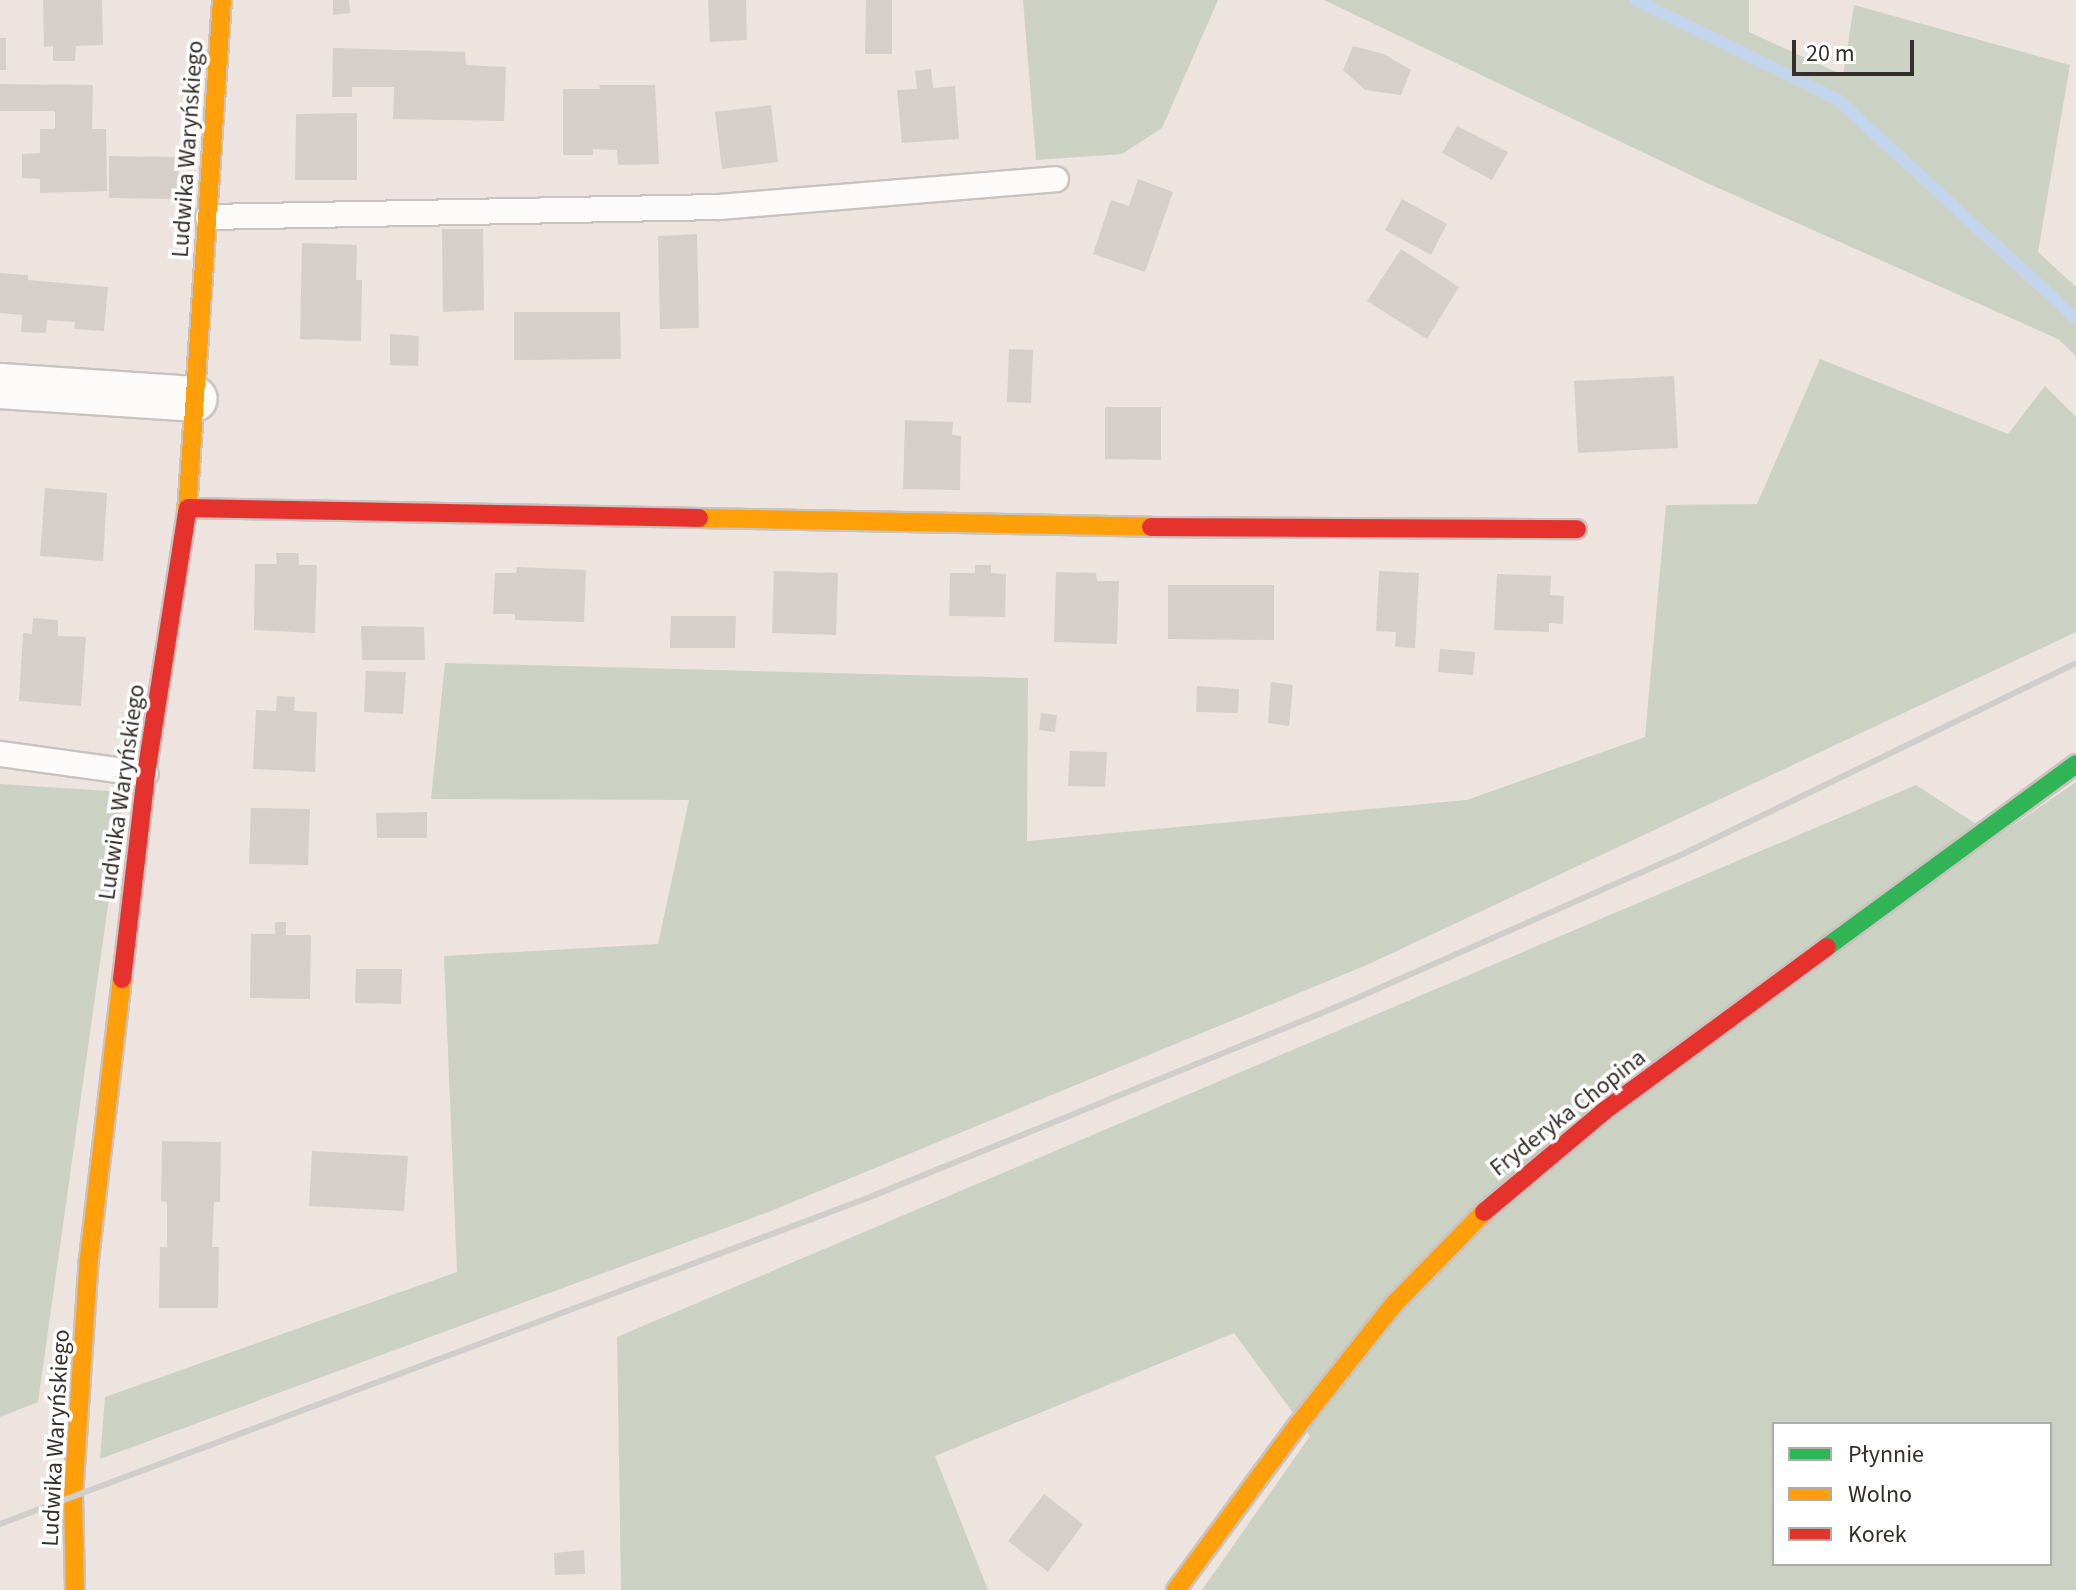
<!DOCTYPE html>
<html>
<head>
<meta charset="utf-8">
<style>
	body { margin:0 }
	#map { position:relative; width:2076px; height:1590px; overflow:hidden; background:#ede4df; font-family:"Source Sans 3",sans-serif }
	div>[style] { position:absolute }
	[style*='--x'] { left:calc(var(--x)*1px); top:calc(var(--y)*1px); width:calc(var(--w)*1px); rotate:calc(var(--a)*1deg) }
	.green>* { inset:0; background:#cbd2c4 }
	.stream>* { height:12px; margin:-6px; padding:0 6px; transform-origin:6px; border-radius:6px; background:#c2d5ec }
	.building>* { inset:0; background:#d5cecb }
	.roads { filter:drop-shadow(2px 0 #c9c2be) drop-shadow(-2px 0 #c9c2be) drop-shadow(0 2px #c9c2be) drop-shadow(0 -2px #c9c2be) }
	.lane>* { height:24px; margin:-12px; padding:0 12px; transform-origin:12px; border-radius:12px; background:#fcfbfa }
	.street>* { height:44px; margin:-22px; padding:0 22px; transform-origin:22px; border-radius:22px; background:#fcfbfa }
	.fast>* { height:18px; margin:-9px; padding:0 9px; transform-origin:9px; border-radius:9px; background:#30b455 }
	.slow>* { height:18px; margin:-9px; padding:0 9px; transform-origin:9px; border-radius:9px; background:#ff9f0a }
	.jam>* { height:18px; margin:-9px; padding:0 9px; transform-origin:9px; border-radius:9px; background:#e5322d }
	.rail>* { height:6px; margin:-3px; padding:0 3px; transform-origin:3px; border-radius:3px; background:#d0cdcb }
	span { translate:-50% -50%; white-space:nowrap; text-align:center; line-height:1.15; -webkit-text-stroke:7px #fff; paint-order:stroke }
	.street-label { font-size:24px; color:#352f2b }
	.legend { position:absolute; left:1772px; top:1422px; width:280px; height:144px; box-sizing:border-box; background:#fff; border:2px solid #aeacaa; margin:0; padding:10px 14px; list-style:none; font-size:24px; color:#352f2b }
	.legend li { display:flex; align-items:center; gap:16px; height:40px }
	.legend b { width:40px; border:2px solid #aeacaa }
	.scale { position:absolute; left:1792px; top:40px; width:122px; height:36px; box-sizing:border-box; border:4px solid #352f2b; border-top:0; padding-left:10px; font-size:24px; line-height:28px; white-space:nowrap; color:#352f2b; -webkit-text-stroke:6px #fff; paint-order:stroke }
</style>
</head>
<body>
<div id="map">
	<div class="green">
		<i style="clip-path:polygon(1023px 0,1218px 0,1162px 128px,1122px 154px,1036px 160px)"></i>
		<i style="clip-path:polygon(1324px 0,1749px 0,1749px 32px,1843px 75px,1854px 5px,2070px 65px,2038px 252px,2076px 287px,2076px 356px,2058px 339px,1707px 183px)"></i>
		<i style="clip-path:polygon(1820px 359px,2008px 434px,2045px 386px,2076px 417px,2076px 632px,1369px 964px,766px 1213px,100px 1459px,105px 1397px,457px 1272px,444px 956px,658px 944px,689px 800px,431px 799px,445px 663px,1028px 678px,1027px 841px,1467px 800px,1645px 737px,1666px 505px,1757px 504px)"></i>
		<i style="clip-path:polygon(evenodd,2076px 782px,2076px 1590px,1202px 1590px,1310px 1436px,1234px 1333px,935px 1456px,988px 1590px,621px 1590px,617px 1337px,1916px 785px,1996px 837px,2076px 782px,1774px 1424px,2050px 1424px,2050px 1564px,1774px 1564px,1774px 1424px)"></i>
		<i style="clip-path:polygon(0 784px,124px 792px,38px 1402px,0 1417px)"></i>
	</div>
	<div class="stream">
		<i style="--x:1636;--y:0;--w:225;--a:26.3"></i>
		<i style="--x:1838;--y:100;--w:323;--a:42.6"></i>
	</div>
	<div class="building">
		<i style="clip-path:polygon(43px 0,102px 0,103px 45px,76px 46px,75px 61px,53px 61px,53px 46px,44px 47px)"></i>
		<i style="clip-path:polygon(333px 0,349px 0,350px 13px,333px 15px)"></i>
		<i style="clip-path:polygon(708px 0,746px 0,747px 40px,710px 42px)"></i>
		<i style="clip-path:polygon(866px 0,892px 0,892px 54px,865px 54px)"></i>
		<i style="clip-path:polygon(0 38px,6px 38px,6px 70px,0 70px)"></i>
		<i style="clip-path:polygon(1353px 46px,1384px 54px,1411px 70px,1401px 95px,1365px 90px,1343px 70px)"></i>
		<i style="clip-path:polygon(333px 48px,465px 52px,466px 65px,506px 67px,504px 121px,393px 119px,394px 87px,352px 87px,352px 97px,332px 97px)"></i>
		<i style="clip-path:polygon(931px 69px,933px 88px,955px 86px,959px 139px,902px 143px,897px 90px,917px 89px,915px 71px)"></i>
		<i style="clip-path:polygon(0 84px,93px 85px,92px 129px,106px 129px,107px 191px,40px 193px,40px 179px,22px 178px,22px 154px,40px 153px,40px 129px,55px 129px,55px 111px,0 111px)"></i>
		<i style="clip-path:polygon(599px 85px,655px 85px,659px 164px,618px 165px,617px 150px,593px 149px,593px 155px,563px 155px,563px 89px,600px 89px)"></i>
		<i style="clip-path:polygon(771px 105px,778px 162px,722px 169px,715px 112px)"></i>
		<i style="clip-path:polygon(357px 113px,357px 180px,295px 180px,296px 114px)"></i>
		<i style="clip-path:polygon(1457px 126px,1508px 152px,1492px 180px,1442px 153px)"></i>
		<i style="clip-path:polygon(109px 156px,179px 157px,178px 199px,109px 198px)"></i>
		<i style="clip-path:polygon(1138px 179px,1173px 192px,1145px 272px,1093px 254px,1111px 200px,1129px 206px)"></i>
		<i style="clip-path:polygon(1402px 199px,1447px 224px,1431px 255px,1385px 230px)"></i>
		<i style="clip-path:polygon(442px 229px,483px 229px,484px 310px,443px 312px)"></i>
		<i style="clip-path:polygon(697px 234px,699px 328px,660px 329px,658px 236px)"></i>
		<i style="clip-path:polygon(302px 243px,357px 245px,356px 280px,362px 280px,361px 341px,300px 339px)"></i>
		<i style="clip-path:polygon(1401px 249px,1459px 287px,1427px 339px,1367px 301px)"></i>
		<i style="clip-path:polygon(0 273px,28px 275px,28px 280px,108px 287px,104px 331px,74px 329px,75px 322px,47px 320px,46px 333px,21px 332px,22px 315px,0 313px)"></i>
		<i style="clip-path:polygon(514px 312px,620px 312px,621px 359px,514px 360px)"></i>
		<i style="clip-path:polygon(390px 334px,419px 336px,418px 366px,390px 365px)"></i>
		<i style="clip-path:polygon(1009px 349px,1033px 350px,1031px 403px,1007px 402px)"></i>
		<i style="clip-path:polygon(1674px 376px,1678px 448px,1578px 453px,1574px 381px)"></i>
		<i style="clip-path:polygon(1105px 407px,1161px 407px,1161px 460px,1105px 459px)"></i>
		<i style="clip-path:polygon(905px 420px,953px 422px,952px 435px,961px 436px,960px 490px,903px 489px)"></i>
		<i style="clip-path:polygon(45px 488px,107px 493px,103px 561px,40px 556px)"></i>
		<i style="clip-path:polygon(276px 553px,298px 553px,299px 565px,317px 565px,315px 633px,254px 630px,255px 564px,277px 564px)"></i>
		<i style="clip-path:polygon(975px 565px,991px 565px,991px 573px,1006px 574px,1005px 617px,949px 616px,950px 573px,975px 573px)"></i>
		<i style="clip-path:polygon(517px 567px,586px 570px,584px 622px,515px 620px,515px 614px,493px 614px,495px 573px,516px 573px)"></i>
		<i style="clip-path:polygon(774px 571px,838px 573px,836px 635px,772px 633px)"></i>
		<i style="clip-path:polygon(1379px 571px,1419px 573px,1415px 648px,1395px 647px,1396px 632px,1376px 631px)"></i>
		<i style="clip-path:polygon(1056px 572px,1096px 573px,1097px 581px,1119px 581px,1117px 644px,1054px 642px)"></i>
		<i style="clip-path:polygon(1497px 574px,1551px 576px,1550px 595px,1564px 596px,1563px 624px,1549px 623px,1549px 632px,1494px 630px)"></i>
		<i style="clip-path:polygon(1168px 585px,1274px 585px,1274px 640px,1168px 639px)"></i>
		<i style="clip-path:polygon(671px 616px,736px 616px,735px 648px,670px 648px)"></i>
		<i style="clip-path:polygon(33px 618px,58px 620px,58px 636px,86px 637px,81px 706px,19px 701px,23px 633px,32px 634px)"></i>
		<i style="clip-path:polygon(361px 626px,424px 627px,425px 660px,362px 660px)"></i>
		<i style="clip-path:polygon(1440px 649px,1475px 652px,1473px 675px,1438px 672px)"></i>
		<i style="clip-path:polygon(366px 671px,406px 672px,403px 714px,364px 712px)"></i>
		<i style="clip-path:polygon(1271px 682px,1293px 685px,1289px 726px,1268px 723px)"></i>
		<i style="clip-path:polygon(1197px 686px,1239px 689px,1238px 713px,1196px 712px)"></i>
		<i style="clip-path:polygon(277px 696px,295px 697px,294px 711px,317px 712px,315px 772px,253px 769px,256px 710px,276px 711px)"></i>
		<i style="clip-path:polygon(1041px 713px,1057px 715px,1055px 732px,1039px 730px)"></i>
		<i style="clip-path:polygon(1070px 751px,1107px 752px,1105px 787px,1068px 786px)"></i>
		<i style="clip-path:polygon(251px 808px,310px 809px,308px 865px,249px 864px)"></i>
		<i style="clip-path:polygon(427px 812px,427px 838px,377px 838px,376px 813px)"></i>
		<i style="clip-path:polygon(275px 922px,286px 922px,286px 935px,311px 935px,310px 999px,250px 998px,251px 934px,275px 934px)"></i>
		<i style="clip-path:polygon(356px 969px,402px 969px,401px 1004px,355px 1003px)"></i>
		<i style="clip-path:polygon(162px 1141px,221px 1142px,220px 1202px,214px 1202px,212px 1247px,219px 1247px,218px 1308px,159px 1308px,160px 1247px,167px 1247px,167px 1202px,161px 1201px)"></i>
		<i style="clip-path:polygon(312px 1151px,408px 1156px,404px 1211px,309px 1206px)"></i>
		<i style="clip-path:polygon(1044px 1494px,1083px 1524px,1048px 1572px,1008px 1541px)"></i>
		<i style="clip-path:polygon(584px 1550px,585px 1574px,555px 1575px,554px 1553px)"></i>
	</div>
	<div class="roads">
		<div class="lane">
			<i style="--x:208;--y:217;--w:511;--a:-1.12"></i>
			<i style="--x:719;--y:207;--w:338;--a:-4.7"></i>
			<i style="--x:0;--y:754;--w:147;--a:7.8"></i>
		</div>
		<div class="street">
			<i style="--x:0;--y:386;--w:195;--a:3.8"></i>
		</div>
		<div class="fast">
			<i style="--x:1827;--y:947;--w:309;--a:-36.3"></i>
		</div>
		<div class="slow">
			<i style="--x:187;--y:512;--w:513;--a:-86.09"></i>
			<i style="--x:699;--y:518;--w:452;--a:1.1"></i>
			<i style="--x:75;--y:1590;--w:93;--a:-91.2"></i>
			<i style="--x:73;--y:1497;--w:239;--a:-86.2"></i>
			<i style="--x:89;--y:1259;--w:282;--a:-83.3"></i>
			<i style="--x:1176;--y:1590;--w:204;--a:-53.6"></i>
			<i style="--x:1297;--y:1426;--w:157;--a:-51.5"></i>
			<i style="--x:1395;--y:1303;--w:127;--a:-45.6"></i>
		</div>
		<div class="jam">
			<i style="--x:188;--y:508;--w:511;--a:1.12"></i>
			<i style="--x:1151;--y:527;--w:426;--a:0.3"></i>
			<i style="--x:122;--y:979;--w:206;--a:-83.3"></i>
			<i style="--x:146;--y:774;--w:265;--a:-81.1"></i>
			<i style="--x:1484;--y:1212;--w:155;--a:-40"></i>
			<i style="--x:1603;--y:1112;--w:278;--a:-36.4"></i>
		</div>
	</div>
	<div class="rail">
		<i style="--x:0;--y:1524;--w:924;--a:-20.59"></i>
		<i style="--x:865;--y:1199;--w:506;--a:-22.16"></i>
		<i style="--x:1334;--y:1008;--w:379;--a:-23.8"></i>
		<i style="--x:1681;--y:855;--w:439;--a:-25.9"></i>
	</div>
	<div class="street-label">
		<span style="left:188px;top:149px;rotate:-86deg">Ludwika Waryńskiego</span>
		<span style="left:122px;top:792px;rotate:-82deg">Ludwika Waryńskiego</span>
		<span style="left:1568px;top:1113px;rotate:-38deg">Fryderyka Chopina</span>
		<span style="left:56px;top:1438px;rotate:-87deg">Ludwika Waryńskiego</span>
	</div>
	<ul class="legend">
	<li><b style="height:10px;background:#30b455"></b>Płynnie</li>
	<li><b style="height:10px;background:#ff9f0a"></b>Wolno</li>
	<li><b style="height:10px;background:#e5322d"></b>Korek</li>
	</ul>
	<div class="scale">20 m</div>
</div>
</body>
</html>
